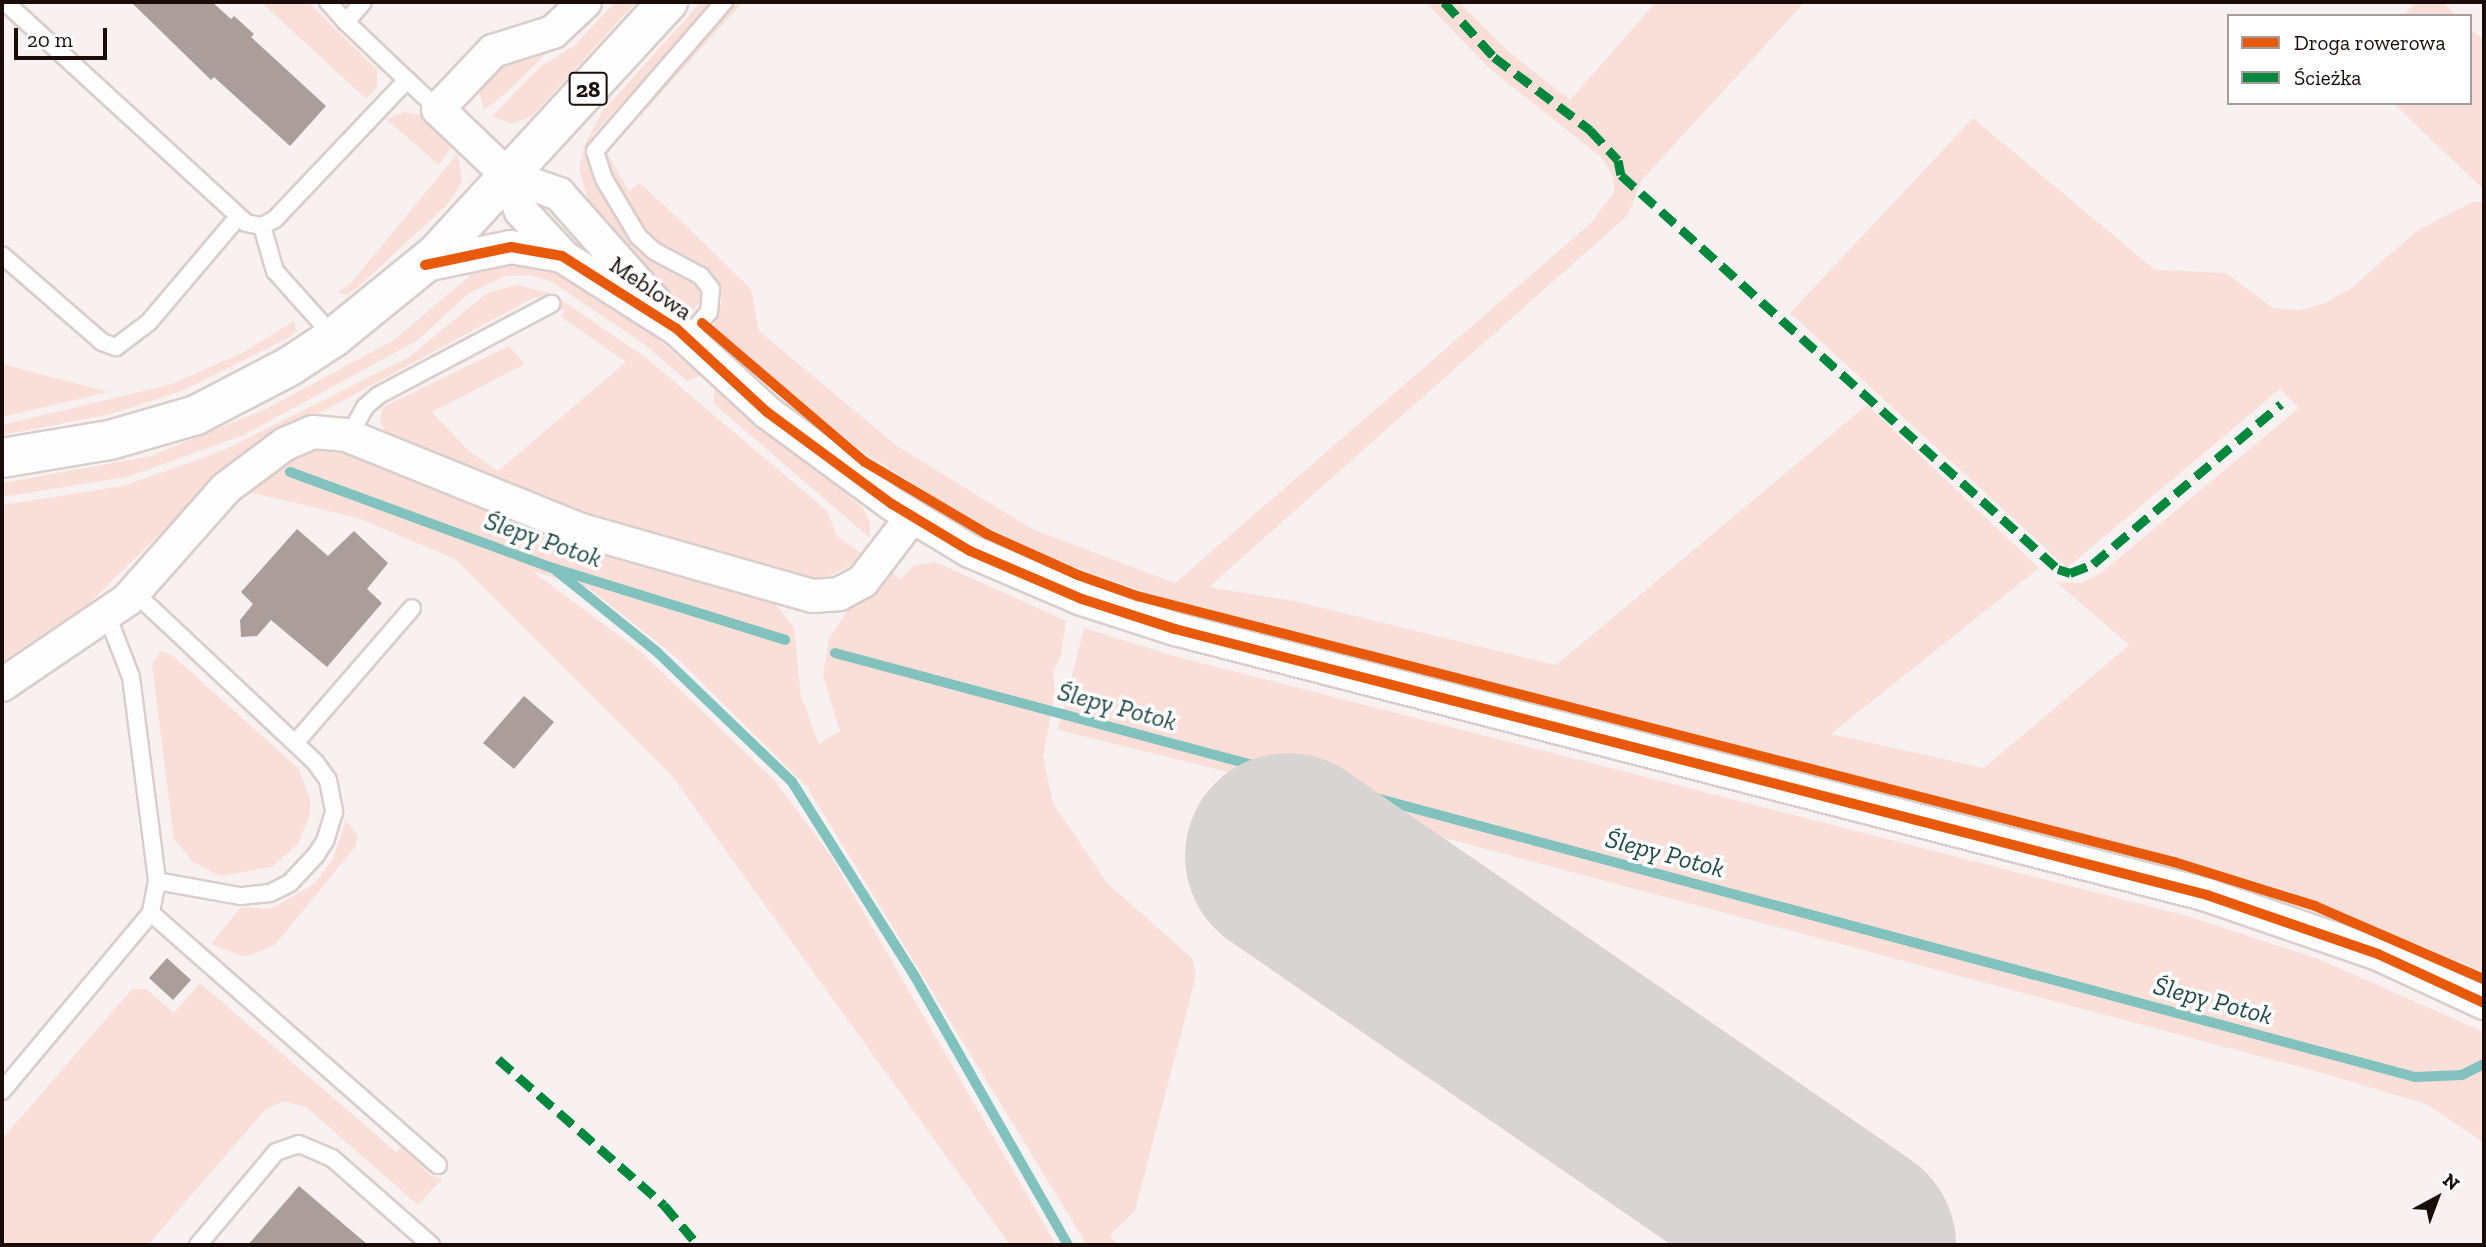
<!DOCTYPE html>
<html>
<head>
<meta charset="utf-8">
<style>
	body { margin:0 }
	#map { position:relative; width:2486px; height:1247px; overflow:hidden; background:#f7f2f1; font-family:"Zilla Slab",serif }
	div>[style] { position:absolute }
	[style*='--x'] { left:calc(var(--x)*1px); top:calc(var(--y)*1px); width:calc(var(--w)*1px); rotate:calc(var(--a)*1deg) }
	.green>* { inset:0; background:#f9dfd7 }
	.stream>* { height:10px; margin:-5px; padding:0 5px; transform-origin:5px; border-radius:5px; background:#82c2be }
	.runway>* { height:206px; margin:-103px; padding:0 103px; transform-origin:103px; border-radius:103px; background:#d8d4d4 }
	.building>* { inset:0; background:#ab9d99 }
	.roads { filter:drop-shadow(2px 0 #d8cecb) drop-shadow(-2px 0 #d8cecb) drop-shadow(0 2px #d8cecb) drop-shadow(0 -2px #d8cecb) }
	.service>* { height:16px; margin:-8px; padding:0 8px; transform-origin:8px; border-radius:8px; background:#fefdfd }
	.minor>* { height:32px; margin:-16px; padding:0 16px; transform-origin:16px; border-radius:16px; background:#fefdfd }
	.primary>* { height:38px; margin:-19px; padding:0 19px; transform-origin:19px; border-radius:19px; background:#fefdfd }
	.quiet>* { height:9px; margin-top:-4.5px; transform-origin:0; background:repeating-linear-gradient(90deg,#00873e 0 18px,transparent 0 27px) }
	.cycleway>* { height:10px; margin:-5px; padding:0 5px; transform-origin:5px; border-radius:5px; background:#e8590c }
	span { translate:-50% -50%; white-space:nowrap; text-align:center; line-height:1.15; -webkit-text-stroke:7px #fff; paint-order:stroke }
	.shield-label span { padding:2px 5px; background:#fff; border:2px solid; border-radius:5px; -webkit-text-stroke-width:0 }
	.shield-label { font-size:23px; color:#1a0d09; font-weight:700 }
	.street-label { font-size:24px; color:#1a0d09 }
	.water-label { font-size:26px; color:#214b49; font-style:italic }
	.frame { position:absolute; inset:0; border:4px solid #1a0d09; pointer-events:none }
	.legend { position:absolute; left:2227px; top:14px; width:245px; height:91px; box-sizing:border-box; background:#fff; border:2px solid #a39e9d; margin:0; padding:9px 12px; list-style:none; font-size:21px; color:#1a0d09 }
	.legend li { display:flex; align-items:center; gap:14px; height:35px }
	.legend b { width:35px; border:2px solid #a39e9d }
	.north { position:absolute; left:2402px; top:1163px; width:70px; height:70px; -webkit-text-stroke:5px #fff; paint-order:stroke; rotate:41deg; font-size:19px; font-weight:700; line-height:28px; text-align:center; color:#1a0d09 }
	.north::after { content:''; display:block; margin:auto; width:24px; height:32px; background:#1a0d09; clip-path:polygon(50% 0,100% 100%,50% 72%,0 100%) }
	.scale { position:absolute; left:14px; top:28px; width:93px; height:32px; box-sizing:border-box; border:4px solid #1a0d09; border-top:0; padding-left:9px; font-size:21px; line-height:24px; white-space:nowrap; color:#1a0d09; -webkit-text-stroke:5px #fff; paint-order:stroke }
</style>
</head>
<body>
<div id="map">
	<div class="green">
		<i style="clip-path:polygon(261px 2px,308px 2px,377px 70px,377px 87px,366px 99px)"></i>
		<i style="clip-path:polygon(615px 2px,636px 2px,532px 116px,512px 124px,492px 116px,540px 67px,575px 45px)"></i>
		<i style="clip-path:polygon(701px 2px,714px 2px,593px 135px,588px 149px,593px 175px,634px 243px,697px 287px,702px 299px,690px 315px,612px 239px,591px 210px,579px 170px,584px 146px,602px 112px)"></i>
		<i style="clip-path:polygon(734px 2px,743px 2px,607px 153px,629px 191px,640px 183px,680px 220px,751px 289px,759px 331px,897px 446px,1032px 529px,1175px 583px,1591px 223px,1614px 192px,1613px 176px,1601px 157px,1491px 70px,1425px 2px,1459px 2px,1508px 51px,1570px 100px,1656px 2px,1805px 2px,1641px 181px,1628px 215px,1209px 587px,1294px 601px,1556px 665px,1867px 405px,2039px 568px,1831px 734px,1984px 768px,2129px 645px,2056px 582px,2081px 583px,2101px 573px,2299px 408px,2280px 389px,2067px 568px,1790px 313px,1973px 118px,2155px 270px,2226px 273px,2273px 308px,2300px 310px,2325px 303px,2350px 289px,2418px 230px,2473px 202px,2484px 202px,2484px 972px,2290px 892px,2178px 858px,1150px 594px,1053px 559px,967px 518px,860px 450px,715px 329px,712px 331px,722px 301px,716px 277px,704px 265px,648px 236px,611px 177px,607px 153px,612px 139px)"></i>
		<i style="clip-path:polygon(2416px 2px,2443px 2px,2457px 16px,2403px 16px)"></i>
		<i style="clip-path:polygon(2470px 28px,2484px 41px,2484px 190px,2393px 103px,2470px 103px)"></i>
		<i style="clip-path:polygon(550px 50px,505px 94px,484px 110px,479px 91px,492px 68px)"></i>
		<i style="clip-path:polygon(405px 112px,422px 115px,453px 145px,439px 165px,386px 119px)"></i>
		<i style="clip-path:polygon(458px 153px,462px 182px,449px 203px,358px 287px,347px 295px,337px 292px,351px 283px)"></i>
		<i style="clip-path:polygon(511px 261px,546px 264px,637px 321px,701px 376px,687px 381px,644px 344px,552px 282px,530px 275px,505px 276px,468px 294px,418px 340px,244px 435px,127px 477px,2px 497px,2px 483px,151px 456px,266px 409px,394px 340px,472px 274px)"></i>
		<i style="clip-path:polygon(517px 285px,553px 294px,645px 357px,827px 511px,837px 536px,864px 555px,859px 561px,826px 578px,796px 576px,537px 497px,385px 433px,380px 418px,383px 407px,509px 346px,525px 364px,432px 412px,469px 451px,498px 471px,626px 362px,560px 316px,565px 312px,553px 301px,535px 297px,240px 456px,85px 607px,2px 661px,2px 505px,123px 486px,222px 451px,409px 357px,487px 293px)"></i>
		<i style="clip-path:polygon(294px 321px,296px 331px,290px 337px,184px 390px,111px 414px,2px 435px,2px 425px,172px 384px,244px 352px)"></i>
		<i style="clip-path:polygon(2px 364px,109px 392px,155px 381px,2px 417px)"></i>
		<i style="clip-path:polygon(715px 388px,862px 507px,870px 522px,870px 538px,713px 403px)"></i>
		<i style="clip-path:polygon(313px 445px,347px 450px,543px 532px,774px 602px,794px 628px,801px 696px,819px 744px,840px 731px,823px 676px,829px 639px,847px 611px,893px 573px,901px 579px,914px 565px,936px 562px,1066px 621px,1061px 656px,1053px 672px,1055px 694px,1043px 756px,1053px 803px,1107px 883px,1192px 958px,1196px 976px,1135px 1211px,1110px 1235px,1118px 1245px,1087px 1245px,807px 787px,677px 658px,587px 587px,532px 571px,641px 652px,775px 781px,831px 856px,1056px 1245px,1010px 1245px,672px 776px,455px 559px,358px 518px,245px 491px)"></i>
		<i style="clip-path:polygon(1084px 628px,1174px 656px,2187px 916px,2316px 958px,2484px 1032px,2484px 1143px,2426px 1104px,2322px 1073px,1366px 817px,1341px 800px,1058px 730px)"></i>
		<i style="clip-path:polygon(161px 651px,172px 655px,299px 769px,310px 799px,310px 814px,298px 844px,272px 867px,220px 876px,193px 862px,174px 839px,152px 664px)"></i>
		<i style="clip-path:polygon(346px 820px,357px 835px,356px 846px,274px 946px,245px 957px,211px 944px,241px 907px,271px 909px,314px 884px,333px 859px)"></i>
		<i style="clip-path:polygon(200px 983px,396px 1152px,403px 1146px,431px 1176px,443px 1178px,418px 1205px,306px 1107px,283px 1101px,265px 1110px,148px 1245px,2px 1245px,2px 1139px,132px 989px,146px 989px,174px 1013px)"></i>
	</div>
	<div class="stream">
		<i style="--x:290;--y:472;--w:280;--a:20.1"></i>
		<i style="--x:553;--y:568;--w:243;--a:17.2"></i>
		<i style="--x:553;--y:568;--w:134;--a:38.9"></i>
		<i style="--x:657;--y:652;--w:187;--a:43.9"></i>
		<i style="--x:792;--y:782;--w:228;--a:57.7"></i>
		<i style="--x:914;--y:975;--w:311;--a:60.3"></i>
		<i style="--x:835;--y:653;--w:1636;--a:15.02"></i>
		<i style="--x:2415;--y:1077;--w:47;--a:-2.4"></i>
		<i style="--x:2462;--y:1075;--w:25;--a:-27"></i>
	</div>
	<div class="runway">
		<i style="--x:1288;--y:856;--w:686;--a:34.55"></i>
	</div>
	<div class="building">
		<i style="clip-path:polygon(131px 2px,212px 2px,231px 19px,234px 16px,254px 34px,251px 37px,326px 106px,290px 146px,214px 77px,211px 80px)"></i>
		<i style="clip-path:polygon(297px 529px,328px 556px,354px 531px,388px 563px,367px 589px,382px 603px,327px 667px,271px 620px,257px 636px,241px 637px,240px 620px,253px 604px,241px 592px)"></i>
		<i style="clip-path:polygon(524px 696px,554px 722px,514px 769px,483px 743px)"></i>
		<i style="clip-path:polygon(167px 958px,191px 980px,173px 1000px,149px 978px)"></i>
		<i style="clip-path:polygon(299px 1186px,368px 1245px,248px 1245px)"></i>
	</div>
	<div class="roads">
		<div class="service">
			<i style="--x:5;--y:2;--w:327;--a:42.5"></i>
			<i style="--x:246;--y:223;--w:16;--a:11"></i>
			<i style="--x:262;--y:226;--w:15;--a:-28"></i>
			<i style="--x:275;--y:219;--w:192;--a:-46.5"></i>
			<i style="--x:407;--y:80;--w:42;--a:43.1"></i>
			<i style="--x:328;--y:2;--w:27;--a:48"></i>
			<i style="--x:363;--y:2;--w:26;--a:130"></i>
			<i style="--x:346;--y:22;--w:84;--a:43.6"></i>
			<i style="--x:262;--y:226;--w:47;--a:73.9"></i>
			<i style="--x:275;--y:271;--w:89;--a:48.2"></i>
			<i style="--x:2;--y:255;--w:133;--a:41"></i>
			<i style="--x:102;--y:342;--w:15;--a:20"></i>
			<i style="--x:116;--y:347;--w:41;--a:-37.1"></i>
			<i style="--x:149;--y:322;--w:138;--a:-49.7"></i>
			<i style="--x:687;--y:338;--w:34;--a:-50"></i>
			<i style="--x:709;--y:312;--w:23;--a:-85"></i>
			<i style="--x:711;--y:289;--w:16;--a:-128"></i>
			<i style="--x:701;--y:276;--w:53;--a:-152"></i>
			<i style="--x:654;--y:251;--w:22;--a:-137"></i>
			<i style="--x:638;--y:236;--w:66;--a:-120.8"></i>
			<i style="--x:604;--y:179;--w:29;--a:-108"></i>
			<i style="--x:595;--y:151;--w:197;--a:-49.1"></i>
			<i style="--x:349;--y:436;--w:33;--a:-61"></i>
			<i style="--x:365;--y:407;--w:18;--a:-41"></i>
			<i style="--x:379;--y:395;--w:195;--a:-27.9"></i>
			<i style="--x:134;--y:592;--w:248;--a:43.2"></i>
			<i style="--x:315;--y:762;--w:22;--a:54"></i>
			<i style="--x:328;--y:780;--w:33;--a:79"></i>
			<i style="--x:334;--y:812;--w:30;--a:107"></i>
			<i style="--x:325;--y:841;--w:17;--a:123"></i>
			<i style="--x:316;--y:855;--w:38;--a:133"></i>
			<i style="--x:290;--y:883;--w:22;--a:153"></i>
			<i style="--x:270;--y:893;--w:30;--a:174"></i>
			<i style="--x:240;--y:896;--w:84;--a:-169.8"></i>
			<i style="--x:107;--y:615;--w:66;--a:68.8"></i>
			<i style="--x:131;--y:677;--w:206;--a:82.7"></i>
			<i style="--x:157;--y:881;--w:33;--a:101"></i>
			<i style="--x:151;--y:913;--w:382;--a:41.3"></i>
			<i style="--x:296;--y:742;--w:177;--a:-49.1"></i>
			<i style="--x:2;--y:1091;--w:232;--a:-50.1"></i>
			<i style="--x:198;--y:1245;--w:121;--a:-50"></i>
			<i style="--x:276;--y:1152;--w:24;--a:-19"></i>
			<i style="--x:299;--y:1144;--w:36;--a:23"></i>
			<i style="--x:332;--y:1158;--w:132;--a:41.3"></i>
		</div>
		<div class="minor">
			<i style="--x:585;--y:2;--w:44;--a:136.8"></i>
			<i style="--x:553;--y:32;--w:63;--a:162.4"></i>
			<i style="--x:493;--y:51;--w:80;--a:133.5"></i>
			<i style="--x:438;--y:109;--w:97;--a:43.7"></i>
			<i style="--x:508;--y:176;--w:54;--a:19.4"></i>
			<i style="--x:559;--y:194;--w:149;--a:48.5"></i>
			<i style="--x:508;--y:176;--w:37;--a:70"></i>
			<i style="--x:521;--y:211;--w:59;--a:47.1"></i>
			<i style="--x:425;--y:265;--w:88;--a:-11.8"></i>
			<i style="--x:511;--y:247;--w:52;--a:10"></i>
			<i style="--x:562;--y:256;--w:136;--a:32.4"></i>
			<i style="--x:677;--y:329;--w:122;--a:42.7"></i>
			<i style="--x:767;--y:412;--w:155;--a:36.4"></i>
			<i style="--x:892;--y:504;--w:91;--a:31.1"></i>
			<i style="--x:970;--y:551;--w:122;--a:23.2"></i>
			<i style="--x:1082;--y:599;--w:98;--a:17.9"></i>
			<i style="--x:1175;--y:629;--w:1066;--a:14.45"></i>
			<i style="--x:2207;--y:895;--w:181;--a:19"></i>
			<i style="--x:2378;--y:954;--w:117;--a:24.8"></i>
			<i style="--x:2;--y:685;--w:151;--a:-34.2"></i>
			<i style="--x:127;--y:600;--w:149;--a:-48.5"></i>
			<i style="--x:226;--y:488;--w:74;--a:-36.7"></i>
			<i style="--x:285;--y:444;--w:30;--a:-23"></i>
			<i style="--x:313;--y:432;--w:33;--a:5"></i>
			<i style="--x:346;--y:435;--w:253;--a:22"></i>
			<i style="--x:581;--y:530;--w:241;--a:15.9"></i>
			<i style="--x:813;--y:596;--w:26;--a:-4"></i>
			<i style="--x:839;--y:594;--w:27;--a:-28"></i>
			<i style="--x:863;--y:581;--w:81;--a:-52.6"></i>
		</div>
		<div class="primary">
			<i style="--x:2;--y:458;--w:109;--a:-9.5"></i>
			<i style="--x:110;--y:440;--w:90;--a:-16.2"></i>
			<i style="--x:196;--y:415;--w:106;--a:-27.5"></i>
			<i style="--x:290;--y:366;--w:53;--a:-33.4"></i>
			<i style="--x:334;--y:337;--w:132;--a:-39.1"></i>
			<i style="--x:436;--y:254;--w:343;--a:-47.4"></i>
		</div>
	</div>
	<div class="quiet">
		<i style="--x:1444;--y:2;--w:74;--a:47.7"></i>
		<i style="--x:1494;--y:57;--w:121;--a:37.2"></i>
		<i style="--x:1590;--y:130;--w:41;--a:47"></i>
		<i style="--x:1618;--y:160;--w:15;--a:79"></i>
		<i style="--x:1621;--y:175;--w:588;--a:42.04"></i>
		<i style="--x:2058;--y:569;--w:13;--a:18"></i>
		<i style="--x:2070;--y:573;--w:25;--a:-21"></i>
		<i style="--x:2093;--y:564;--w:247;--a:-40.4"></i>
		<i style="--x:498;--y:1059;--w:221;--a:41.3"></i>
		<i style="--x:664;--y:1205;--w:52;--a:49.6"></i>
	</div>
	<div class="cycleway">
		<i style="--x:425;--y:265;--w:88;--a:-11.8"></i>
		<i style="--x:511;--y:247;--w:52;--a:10"></i>
		<i style="--x:562;--y:256;--w:136;--a:32.4"></i>
		<i style="--x:677;--y:329;--w:122;--a:42.7"></i>
		<i style="--x:767;--y:412;--w:155;--a:36.4"></i>
		<i style="--x:892;--y:504;--w:91;--a:31.1"></i>
		<i style="--x:970;--y:551;--w:122;--a:23.2"></i>
		<i style="--x:1082;--y:599;--w:98;--a:17.9"></i>
		<i style="--x:1175;--y:629;--w:1066;--a:14.45"></i>
		<i style="--x:2207;--y:895;--w:181;--a:19"></i>
		<i style="--x:2378;--y:954;--w:117;--a:24.8"></i>
		<i style="--x:702;--y:323;--w:214;--a:40.5"></i>
		<i style="--x:865;--y:462;--w:142;--a:30.5"></i>
		<i style="--x:987;--y:534;--w:100;--a:24.3"></i>
		<i style="--x:1078;--y:575;--w:63;--a:19.6"></i>
		<i style="--x:1137;--y:596;--w:1071;--a:14.39"></i>
		<i style="--x:2174;--y:862;--w:148;--a:17.3"></i>
		<i style="--x:2315;--y:906;--w:184;--a:23.4"></i>
	</div>
	<div class="shield-label">
		<span style="left:588px;top:89px">28</span>
	</div>
	<div class="street-label">
		<span style="left:651px;top:288px;rotate:34deg">Meblowa</span>
	</div>
	<div class="water-label">
		<span style="left:543px;top:540px;rotate:19deg">Ślepy Potok</span>
		<span style="left:1117px;top:707px;rotate:15deg">Ślepy Potok</span>
		<span style="left:1665px;top:854px;rotate:15deg">Ślepy Potok</span>
		<span style="left:2213px;top:1001px;rotate:15deg">Ślepy Potok</span>
	</div>
	<div class="frame"></div>
	<ul class="legend">
	<li><b style="height:9px;background:#e8590c"></b>Droga rowerowa</li>
	<li><b style="height:9px;background:#00873e"></b>Ścieżka</li>
	</ul>
	<div class="north">N</div>
	<div class="scale">20 m</div>
</div>
</body>
</html>
